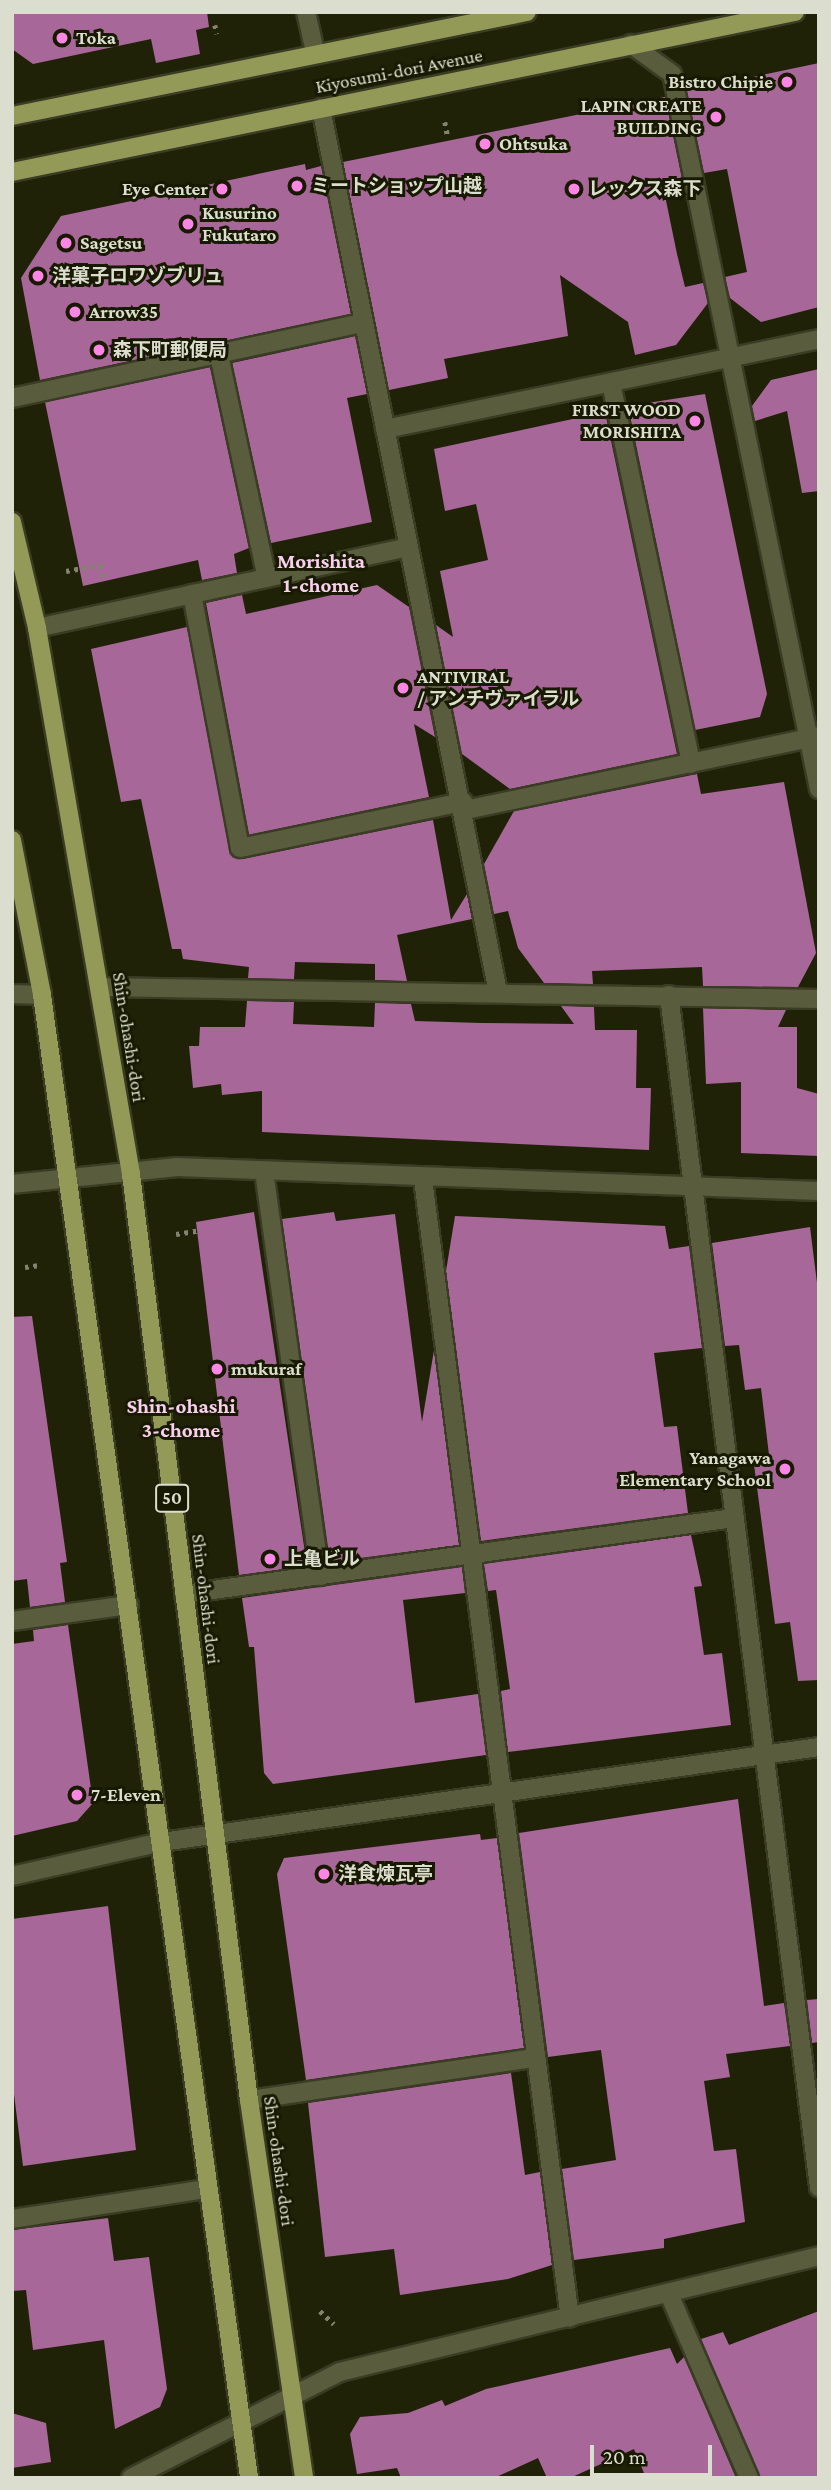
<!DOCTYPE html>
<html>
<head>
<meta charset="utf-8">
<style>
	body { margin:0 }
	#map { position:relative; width:831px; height:2490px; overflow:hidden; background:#202208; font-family:"Crimson Pro","Noto Sans JP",serif }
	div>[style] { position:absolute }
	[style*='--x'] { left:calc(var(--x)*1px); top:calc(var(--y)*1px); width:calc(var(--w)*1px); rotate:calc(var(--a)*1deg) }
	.building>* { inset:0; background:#a86799 }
	.path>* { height:4.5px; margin-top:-2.25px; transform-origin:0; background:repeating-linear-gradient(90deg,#82846f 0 3.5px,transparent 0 8.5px) }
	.roads { filter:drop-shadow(2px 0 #3a3c24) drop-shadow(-2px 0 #3a3c24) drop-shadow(0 2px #3a3c24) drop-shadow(0 -2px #3a3c24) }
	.minor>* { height:18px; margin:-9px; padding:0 9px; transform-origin:9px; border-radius:9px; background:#595d3e }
	.major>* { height:18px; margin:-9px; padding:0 9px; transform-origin:9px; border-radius:9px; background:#939a57 }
	.dots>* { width:19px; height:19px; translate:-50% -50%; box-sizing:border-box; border:4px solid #171901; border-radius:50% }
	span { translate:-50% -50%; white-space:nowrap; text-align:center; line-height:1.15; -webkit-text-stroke:6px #171901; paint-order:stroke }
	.shield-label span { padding:2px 5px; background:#171901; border:2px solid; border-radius:5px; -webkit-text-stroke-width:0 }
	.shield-label { font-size:18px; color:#dbdece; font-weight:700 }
	.poi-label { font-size:19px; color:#dbdece; font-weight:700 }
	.left { translate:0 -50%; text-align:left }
	.right { translate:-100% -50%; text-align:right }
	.street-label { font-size:19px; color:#dbdece }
	.neighbourhood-label { font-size:21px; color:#f8cfed; font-weight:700 }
	.frame { position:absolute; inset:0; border:14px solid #dbdece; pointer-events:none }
	.scale { position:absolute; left:590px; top:2445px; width:122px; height:32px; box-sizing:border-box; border:4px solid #dbdece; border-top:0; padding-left:9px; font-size:21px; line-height:24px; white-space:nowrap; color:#dbdece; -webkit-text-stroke:5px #171901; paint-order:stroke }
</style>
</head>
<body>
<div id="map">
	<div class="building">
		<i style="clip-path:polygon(12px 12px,207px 12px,209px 27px,196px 30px,200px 54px,156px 63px,151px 39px,33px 64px,12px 49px)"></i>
		<i style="clip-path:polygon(819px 63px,819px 307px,761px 322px,730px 298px,725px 277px,747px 272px,727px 169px,704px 173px,687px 91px)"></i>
		<i style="clip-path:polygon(665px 97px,682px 178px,662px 181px,677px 254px,685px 287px,703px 283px,708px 303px,676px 345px,635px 355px,628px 322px,560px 275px,568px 336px,444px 359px,448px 378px,389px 390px,343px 162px)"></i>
		<i style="clip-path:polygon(305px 164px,306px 170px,321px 166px,351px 314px,40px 380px,21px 278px,61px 216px)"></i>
		<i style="clip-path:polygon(355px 336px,367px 394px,347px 398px,372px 522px,271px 543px,232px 363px)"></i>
		<i style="clip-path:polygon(210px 367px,249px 548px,234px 554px,237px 573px,202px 580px,198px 560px,83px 586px,45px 402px)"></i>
		<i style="clip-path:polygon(819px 369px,819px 491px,802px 493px,787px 411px,755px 421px,752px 406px,771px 380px)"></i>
		<i style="clip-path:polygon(705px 394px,767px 694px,760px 717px,695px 730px,628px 406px)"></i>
		<i style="clip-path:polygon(605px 412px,677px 754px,510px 789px,462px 754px,436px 625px,453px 637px,440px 571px,488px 560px,476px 504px,445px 511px,434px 449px)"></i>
		<i style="clip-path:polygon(377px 585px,409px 607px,435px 737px,414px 724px,429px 797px,249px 835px,206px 603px,242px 595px,246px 614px)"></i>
		<i style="clip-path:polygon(187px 627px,232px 856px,242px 859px,433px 820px,451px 920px,467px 894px,472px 919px,397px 935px,407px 981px,375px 980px,375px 964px,295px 962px,294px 979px,248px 978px,249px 967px,183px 959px,181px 949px,172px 949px,141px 799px,121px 802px,91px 649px)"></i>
		<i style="clip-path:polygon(697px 774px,701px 794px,784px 782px,816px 953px,798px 987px,703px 986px,702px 967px,592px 971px,593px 984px,544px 983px,518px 948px,508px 911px,494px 914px,484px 864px,514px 811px)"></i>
		<i style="clip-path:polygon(247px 1001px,294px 1002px,293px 1024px,374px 1027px,375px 1003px,411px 1004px,415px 1021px,481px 1023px,574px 1024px,561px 1006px,594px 1007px,595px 1030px,637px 1030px,636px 1088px,651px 1088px,649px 1150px,262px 1132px,262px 1091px,222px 1095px,221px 1084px,193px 1088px,189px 1046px,199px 1046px,200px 1027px,245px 1027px)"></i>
		<i style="clip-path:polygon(703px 1008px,786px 1010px,778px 1027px,797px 1027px,797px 1088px,819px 1094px,819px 1156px,741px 1153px,741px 1082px,706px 1084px)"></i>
		<i style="clip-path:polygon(254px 1212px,307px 1566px,239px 1575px,196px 1222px)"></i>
		<i style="clip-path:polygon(334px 1212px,336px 1221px,395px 1214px,422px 1422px,434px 1350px,459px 1545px,330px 1562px,282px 1219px)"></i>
		<i style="clip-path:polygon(455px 1216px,665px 1226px,669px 1249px,689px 1246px,702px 1348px,654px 1353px,664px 1427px,677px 1426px,688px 1513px,481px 1541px,446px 1271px)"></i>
		<i style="clip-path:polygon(810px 1227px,819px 1299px,819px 1680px,798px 1681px,790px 1622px,775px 1624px,753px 1457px,769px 1455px,761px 1388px,745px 1390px,739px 1345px,725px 1346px,712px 1243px)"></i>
		<i style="clip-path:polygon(32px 1316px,67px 1562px,60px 1563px,65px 1602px,30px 1607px,27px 1579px,12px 1581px,12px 1317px)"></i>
		<i style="clip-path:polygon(691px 1535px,702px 1586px,694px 1587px,704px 1655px,722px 1653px,731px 1725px,508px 1752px,501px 1691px,510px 1689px,496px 1590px,488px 1591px,484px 1564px)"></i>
		<i style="clip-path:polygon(462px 1567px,465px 1593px,403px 1600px,415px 1703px,478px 1694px,486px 1755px,273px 1784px,264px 1773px,254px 1647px,249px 1647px,242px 1598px)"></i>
		<i style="clip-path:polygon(68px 1625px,93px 1803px,77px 1821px,12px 1836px,12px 1644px,34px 1641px,33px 1630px)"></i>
		<i style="clip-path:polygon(738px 1799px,764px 2006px,784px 2003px,790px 2046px,726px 2054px,730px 2077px,704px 2081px,714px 2151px,736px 2149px,745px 2222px,664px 2239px,664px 2248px,574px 2260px,562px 2169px,616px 2160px,601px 2050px,548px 2057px,519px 1833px)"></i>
		<i style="clip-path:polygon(480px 1834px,481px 1840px,497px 1838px,524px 2048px,306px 2080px,277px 1874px,284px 1858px)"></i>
		<i style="clip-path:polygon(108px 1906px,136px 2150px,23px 2166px,12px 2078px,12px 1919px)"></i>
		<i style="clip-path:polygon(819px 1999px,819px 2042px,812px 2043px,807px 2000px)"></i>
		<i style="clip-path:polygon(511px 2073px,525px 2175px,540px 2172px,552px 2265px,508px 2279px,400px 2295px,394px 2249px,325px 2257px,308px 2103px)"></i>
		<i style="clip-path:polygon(108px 2218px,114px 2261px,149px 2257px,167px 2389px,160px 2407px,115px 2429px,104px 2340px,33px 2350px,26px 2290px,12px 2291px,12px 2230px)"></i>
		<i style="clip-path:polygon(819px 2311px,819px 2478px,760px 2478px,701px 2339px,723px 2332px,729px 2345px)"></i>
		<i style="clip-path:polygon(670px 2348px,677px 2364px,684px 2357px,736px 2478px,646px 2478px,634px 2449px,570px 2478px,547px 2478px,538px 2458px,494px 2478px,401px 2478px,397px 2468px,357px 2474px,350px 2434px,360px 2417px,408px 2413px,442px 2400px,445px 2406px,486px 2389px)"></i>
		<i style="clip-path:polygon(12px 2413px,46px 2423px,51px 2462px,12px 2468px)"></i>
	</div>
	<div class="path">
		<i style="--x:215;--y:25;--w:9;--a:77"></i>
		<i style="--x:445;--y:122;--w:15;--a:79"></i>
		<i style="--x:66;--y:571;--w:36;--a:-10"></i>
		<i style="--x:101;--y:565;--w:14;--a:82"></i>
		<i style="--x:176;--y:1234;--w:26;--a:-9"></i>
		<i style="--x:25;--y:1267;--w:15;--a:-8"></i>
		<i style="--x:320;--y:2311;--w:19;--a:43"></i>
	</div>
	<div class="roads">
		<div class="minor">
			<i style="--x:306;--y:12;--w:41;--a:77.3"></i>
			<i style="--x:631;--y:44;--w:51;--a:36.2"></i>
			<i style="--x:672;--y:74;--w:730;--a:78.38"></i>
			<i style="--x:321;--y:108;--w:902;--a:78.68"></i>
			<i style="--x:219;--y:355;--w:228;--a:77.9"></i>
			<i style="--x:611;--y:383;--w:389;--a:78.1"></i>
			<i style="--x:12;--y:398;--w:359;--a:-12.1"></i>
			<i style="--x:385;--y:429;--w:443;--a:-11.7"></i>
			<i style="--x:192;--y:594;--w:258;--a:79.3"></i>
			<i style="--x:240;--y:848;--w:228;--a:-11.7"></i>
			<i style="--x:37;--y:628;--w:379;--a:-12.3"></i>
			<i style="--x:465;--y:810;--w:361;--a:-11.8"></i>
			<i style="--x:100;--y:987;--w:719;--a:0.96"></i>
			<i style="--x:12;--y:994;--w:30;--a:2"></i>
			<i style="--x:669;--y:995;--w:1202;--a:82.83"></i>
			<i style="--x:264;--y:1171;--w:409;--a:82.1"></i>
			<i style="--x:423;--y:1179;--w:1148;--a:82.65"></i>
			<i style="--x:12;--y:1184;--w:166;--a:-5.9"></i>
			<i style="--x:177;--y:1167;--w:642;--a:2.14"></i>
			<i style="--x:184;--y:1594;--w:555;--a:-7.87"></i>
			<i style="--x:12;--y:1621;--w:118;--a:-7.8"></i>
			<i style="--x:12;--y:1876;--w:154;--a:-12.8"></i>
			<i style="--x:162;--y:1842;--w:664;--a:-8.23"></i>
			<i style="--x:249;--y:2100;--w:288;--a:-8.4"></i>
			<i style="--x:12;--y:2219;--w:196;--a:-8.8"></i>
			<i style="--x:669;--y:2294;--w:201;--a:66.5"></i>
			<i style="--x:131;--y:2478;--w:234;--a:-26.9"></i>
			<i style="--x:340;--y:2372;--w:493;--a:-13.6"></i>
		</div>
		<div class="major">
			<i style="--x:12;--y:116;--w:525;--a:-11.42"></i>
			<i style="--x:12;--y:172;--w:799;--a:-11.55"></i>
			<i style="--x:12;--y:522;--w:109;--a:76.7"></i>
			<i style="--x:37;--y:628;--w:554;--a:80.23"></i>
			<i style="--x:131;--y:1174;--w:933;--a:82.74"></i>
			<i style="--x:249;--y:2100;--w:382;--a:81.7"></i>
			<i style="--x:12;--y:840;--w:158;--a:79"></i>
			<i style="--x:42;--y:995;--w:1497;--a:82.05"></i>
		</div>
	</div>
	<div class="dots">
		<i style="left:62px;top:38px;background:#fc86e4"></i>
		<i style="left:787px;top:82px;background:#fc86e4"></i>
		<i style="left:716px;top:117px;background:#fc86e4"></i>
		<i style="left:485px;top:144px;background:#fc86e4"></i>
		<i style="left:297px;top:186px;background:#fc86e4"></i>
		<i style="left:222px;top:189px;background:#fc86e4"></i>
		<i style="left:574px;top:189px;background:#fc86e4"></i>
		<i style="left:188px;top:224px;background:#fc86e4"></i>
		<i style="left:66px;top:243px;background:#fc86e4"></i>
		<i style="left:38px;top:276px;background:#fc86e4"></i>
		<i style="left:75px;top:312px;background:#fc86e4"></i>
		<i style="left:99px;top:350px;background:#fc86e4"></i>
		<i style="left:695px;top:421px;background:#fc86e4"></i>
		<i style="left:403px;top:688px;background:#fc86e4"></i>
		<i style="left:217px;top:1369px;background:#fc86e4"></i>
		<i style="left:785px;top:1469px;background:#fc86e4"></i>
		<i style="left:270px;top:1559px;background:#fc86e4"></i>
		<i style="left:77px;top:1795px;background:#fc86e4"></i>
		<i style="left:324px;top:1874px;background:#fc86e4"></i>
	</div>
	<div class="shield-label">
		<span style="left:172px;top:1498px">50</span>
	</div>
	<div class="poi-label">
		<span class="left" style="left:76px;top:38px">Toka</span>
		<span class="right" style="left:773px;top:82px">Bistro Chipie</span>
		<span class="right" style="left:702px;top:117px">LAPIN CREATE<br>BUILDING</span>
		<span class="left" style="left:499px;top:144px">Ohtsuka</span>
		<span class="left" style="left:311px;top:186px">ミートショップ山越</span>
		<span class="right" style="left:208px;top:189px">Eye Center</span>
		<span class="left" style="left:588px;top:189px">レックス森下</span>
		<span class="left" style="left:202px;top:224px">Kusurino<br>Fukutaro</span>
		<span class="left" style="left:80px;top:243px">Sagetsu</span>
		<span class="left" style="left:52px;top:276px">洋菓子ロワゾブリュ</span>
		<span class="left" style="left:89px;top:312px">Arrow35</span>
		<span class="left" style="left:113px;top:350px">森下町郵便局</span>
		<span class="right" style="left:681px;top:421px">FIRST WOOD<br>MORISHITA</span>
		<span class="left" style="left:417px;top:688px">ANTIVIRAL<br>/ アンチヴァイラル</span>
		<span class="left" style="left:231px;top:1369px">mukuraf</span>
		<span class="right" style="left:771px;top:1469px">Yanagawa<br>Elementary School</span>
		<span class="left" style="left:284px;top:1559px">上亀ビル</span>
		<span class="left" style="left:91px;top:1795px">7-Eleven</span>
		<span class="left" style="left:338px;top:1874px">洋食煉瓦亭</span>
	</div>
	<div class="street-label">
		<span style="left:399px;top:71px;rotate:-11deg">Kiyosumi-dori Avenue</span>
		<span style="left:129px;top:1037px;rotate:81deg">Shin-ohashi-dori</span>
		<span style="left:206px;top:1599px;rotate:83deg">Shin-ohashi-dori</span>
		<span style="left:279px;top:2161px;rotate:82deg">Shin-ohashi-dori</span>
	</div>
	<div class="neighbourhood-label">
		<span style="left:321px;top:573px">Morishita<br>1-chome</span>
		<span style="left:181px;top:1418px">Shin-ohashi<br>3-chome</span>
	</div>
	<div class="frame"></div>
	<div class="scale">20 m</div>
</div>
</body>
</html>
